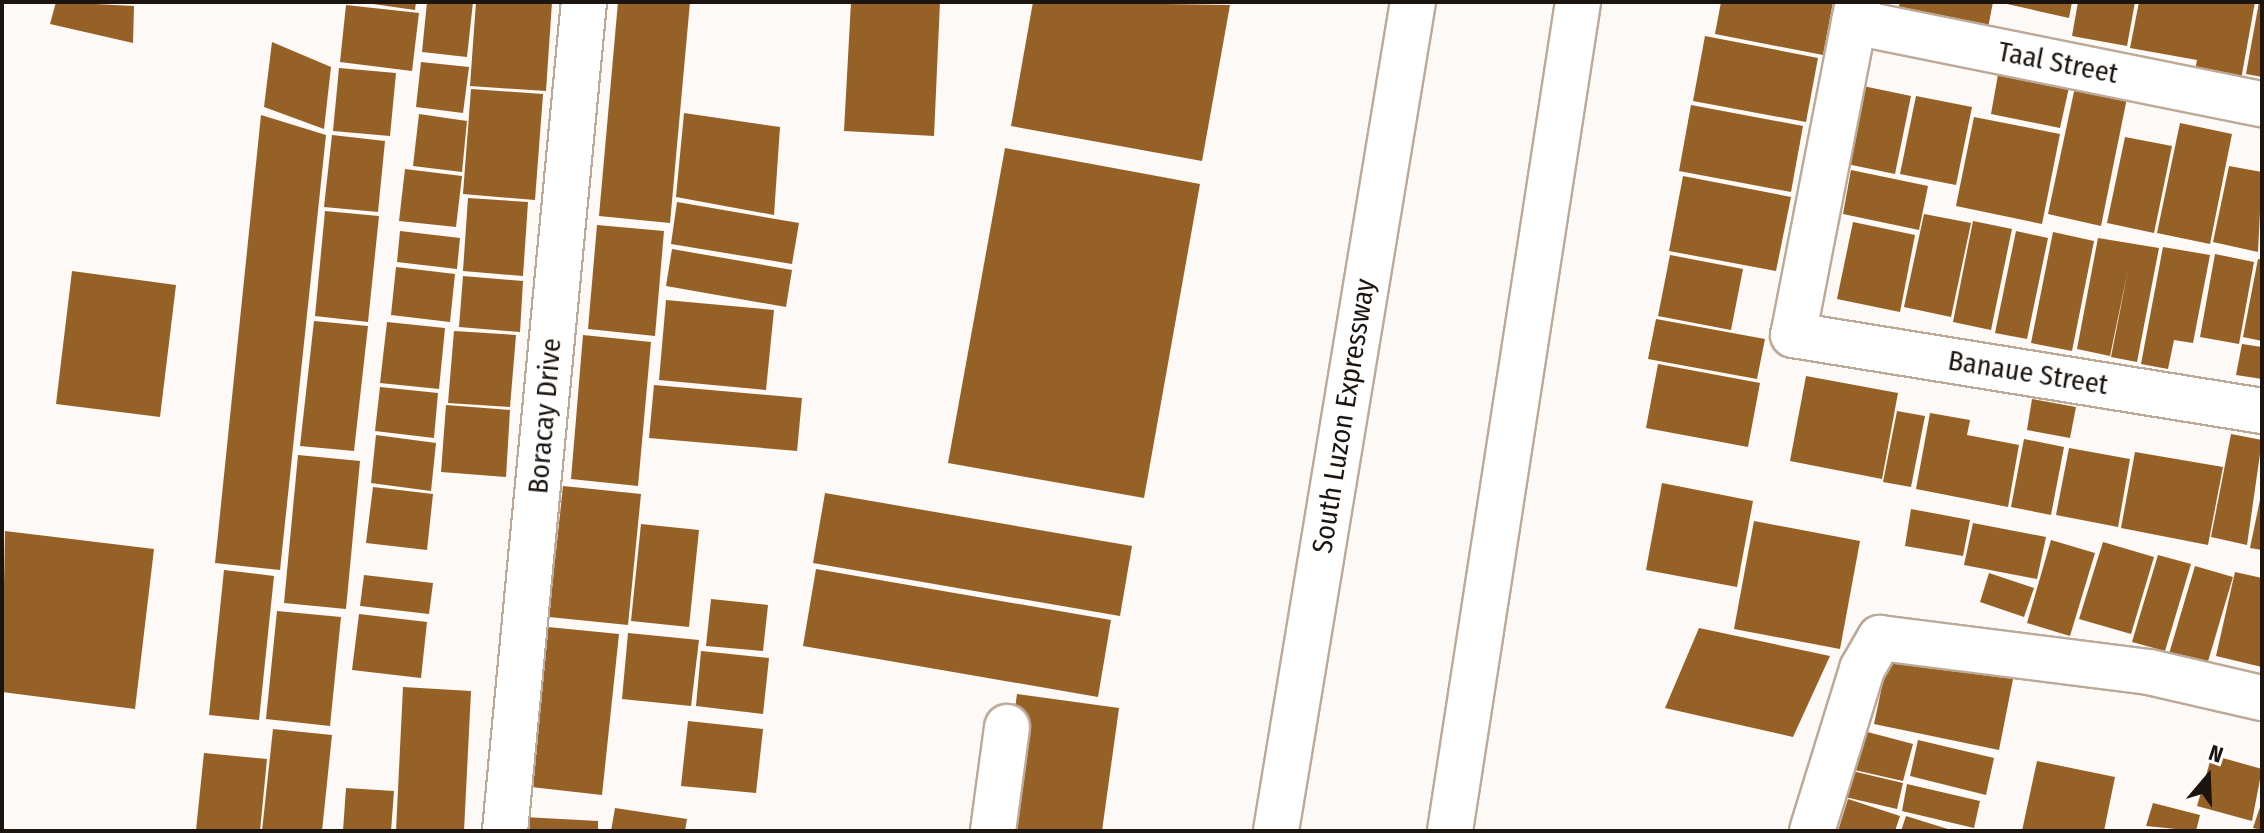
<!DOCTYPE html>
<html>
<head>
<meta charset="utf-8">
<style>
	body { margin:0 }
	#map { position:relative; width:2264px; height:833px; overflow:hidden; background:#fdf9f6; font-family:"Fira Sans Condensed",sans-serif }
	div>[style] { position:absolute }
	[style*='--x'] { left:calc(var(--x)*1px); top:calc(var(--y)*1px); width:calc(var(--w)*1px); rotate:calc(var(--a)*1deg) }
	.building>* { inset:0; background:#966126 }
	.roads { filter:drop-shadow(2px 0 #bca998) drop-shadow(-2px 0 #bca998) drop-shadow(0 2px #bca998) drop-shadow(0 -2px #bca998) }
	.minor>* { height:44px; margin:-22px; padding:0 22px; transform-origin:22px; border-radius:22px; background:#fff }
	.highway>* { height:44px; margin:-22px; padding:0 22px; transform-origin:22px; border-radius:22px; background:#fff }
	span { translate:-50% -50%; white-space:nowrap; text-align:center; line-height:1.15; -webkit-text-stroke:6px #fff; paint-order:stroke }
	.street-label { font-size:28px; color:#1c150f }
	.frame { position:absolute; inset:0; border:4px solid #1c150f; pointer-events:none }
	.north { position:absolute; left:2168px; top:737px; width:80px; height:80px; -webkit-text-stroke:6px #fff; paint-order:stroke; rotate:19deg; font-size:22px; font-weight:700; line-height:32px; text-align:center; color:#1c150f }
	.north::after { content:''; display:block; margin:auto; width:28px; height:36px; background:#1c150f; clip-path:polygon(50% 0,100% 100%,50% 72%,0 100%) }
</style>
</head>
<body>
<div id="map">
	<div class="building">
		<i style="clip-path:polygon(56px 2px,134px 6px,133px 43px,50px 24px)"></i>
		<i style="clip-path:polygon(359px 2px,416px 2px,415px 10px)"></i>
		<i style="clip-path:polygon(427px 2px,473px 2px,467px 57px,422px 52px)"></i>
		<i style="clip-path:polygon(476px 2px,552px 2px,546px 91px,470px 86px)"></i>
		<i style="clip-path:polygon(618px 2px,690px 2px,670px 223px,599px 216px)"></i>
		<i style="clip-path:polygon(851px 2px,940px 2px,934px 136px,844px 131px)"></i>
		<i style="clip-path:polygon(1033px 2px,1230px 5px,1202px 161px,1011px 126px)"></i>
		<i style="clip-path:polygon(1721px 2px,1833px 2px,1823px 55px,1715px 34px)"></i>
		<i style="clip-path:polygon(1900px 2px,1993px 2px,1988px 28px,1898px 10px)"></i>
		<i style="clip-path:polygon(1998px 2px,2072px 2px,2069px 18px)"></i>
		<i style="clip-path:polygon(2078px 2px,2135px 2px,2127px 46px,2072px 36px)"></i>
		<i style="clip-path:polygon(2139px 2px,2255px 2px,2240px 85px,2194px 76px,2197px 60px,2130px 48px)"></i>
		<i style="clip-path:polygon(2259px 2px,2262px 2px,2262px 77px,2246px 74px)"></i>
		<i style="clip-path:polygon(346px 5px,419px 13px,412px 71px,340px 62px)"></i>
		<i style="clip-path:polygon(1705px 36px,1818px 58px,1806px 122px,1693px 101px)"></i>
		<i style="clip-path:polygon(272px 42px,331px 67px,324px 129px,264px 107px)"></i>
		<i style="clip-path:polygon(421px 62px,469px 67px,463px 113px,416px 107px)"></i>
		<i style="clip-path:polygon(339px 68px,396px 73px,390px 136px,333px 131px)"></i>
		<i style="clip-path:polygon(1999px 69px,2070px 83px,2060px 128px,1991px 114px)"></i>
		<i style="clip-path:polygon(1863px 86px,1911px 96px,1895px 174px,1847px 164px)"></i>
		<i style="clip-path:polygon(2075px 87px,2127px 98px,2101px 226px,2048px 214px)"></i>
		<i style="clip-path:polygon(471px 89px,543px 94px,535px 200px,463px 194px)"></i>
		<i style="clip-path:polygon(1916px 96px,1972px 107px,1956px 185px,1900px 174px)"></i>
		<i style="clip-path:polygon(1691px 105px,1803px 126px,1791px 192px,1679px 171px)"></i>
		<i style="clip-path:polygon(684px 113px,780px 127px,774px 215px,676px 197px)"></i>
		<i style="clip-path:polygon(419px 114px,467px 121px,462px 172px,413px 166px)"></i>
		<i style="clip-path:polygon(261px 115px,326px 135px,280px 570px,215px 563px)"></i>
		<i style="clip-path:polygon(1974px 117px,2060px 134px,2042px 224px,1956px 206px)"></i>
		<i style="clip-path:polygon(2180px 123px,2232px 134px,2210px 244px,2157px 233px)"></i>
		<i style="clip-path:polygon(332px 135px,385px 141px,378px 212px,324px 207px)"></i>
		<i style="clip-path:polygon(2125px 137px,2172px 146px,2154px 233px,2107px 223px)"></i>
		<i style="clip-path:polygon(1005px 148px,1200px 184px,1144px 498px,948px 463px)"></i>
		<i style="clip-path:polygon(2229px 166px,2262px 172px,2258px 252px,2213px 242px)"></i>
		<i style="clip-path:polygon(405px 169px,462px 176px,456px 227px,399px 221px)"></i>
		<i style="clip-path:polygon(1851px 170px,1928px 186px,1919px 230px,1843px 214px)"></i>
		<i style="clip-path:polygon(1683px 176px,1791px 197px,1776px 271px,1669px 251px)"></i>
		<i style="clip-path:polygon(468px 198px,528px 202px,523px 276px,463px 271px)"></i>
		<i style="clip-path:polygon(677px 202px,799px 223px,792px 264px,671px 244px)"></i>
		<i style="clip-path:polygon(325px 211px,379px 216px,368px 322px,315px 316px)"></i>
		<i style="clip-path:polygon(1924px 214px,1971px 223px,1951px 317px,1904px 307px)"></i>
		<i style="clip-path:polygon(1973px 221px,2012px 229px,1991px 330px,1953px 322px)"></i>
		<i style="clip-path:polygon(1853px 222px,1915px 235px,1900px 312px,1837px 299px)"></i>
		<i style="clip-path:polygon(597px 225px,664px 231px,655px 336px,588px 329px)"></i>
		<i style="clip-path:polygon(400px 231px,460px 238px,457px 269px,397px 262px)"></i>
		<i style="clip-path:polygon(2016px 231px,2048px 238px,2027px 339px,1995px 333px)"></i>
		<i style="clip-path:polygon(2053px 232px,2094px 241px,2072px 351px,2031px 343px)"></i>
		<i style="clip-path:polygon(2098px 238px,2159px 248px,2137px 362px,2111px 357px,2128px 270px,2110px 356px,2077px 349px)"></i>
		<i style="clip-path:polygon(2163px 247px,2210px 255px,2193px 343px,2174px 340px,2168px 369px,2141px 364px)"></i>
		<i style="clip-path:polygon(672px 249px,792px 270px,786px 307px,666px 286px)"></i>
		<i style="clip-path:polygon(2215px 254px,2254px 262px,2239px 344px,2200px 337px)"></i>
		<i style="clip-path:polygon(1670px 255px,1743px 269px,1731px 330px,1658px 316px)"></i>
		<i style="clip-path:polygon(2258px 259px,2262px 260px,2262px 341px,2243px 337px)"></i>
		<i style="clip-path:polygon(396px 267px,455px 274px,450px 322px,391px 315px)"></i>
		<i style="clip-path:polygon(72px 271px,176px 285px,160px 417px,56px 404px)"></i>
		<i style="clip-path:polygon(463px 276px,523px 281px,520px 332px,459px 327px)"></i>
		<i style="clip-path:polygon(666px 300px,774px 310px,766px 390px,659px 380px)"></i>
		<i style="clip-path:polygon(1656px 319px,1765px 339px,1757px 379px,1648px 359px)"></i>
		<i style="clip-path:polygon(314px 321px,368px 326px,354px 451px,300px 446px)"></i>
		<i style="clip-path:polygon(387px 322px,445px 328px,439px 389px,380px 383px)"></i>
		<i style="clip-path:polygon(454px 331px,516px 335px,510px 407px,448px 403px)"></i>
		<i style="clip-path:polygon(583px 335px,651px 342px,638px 486px,571px 479px)"></i>
		<i style="clip-path:polygon(2242px 344px,2262px 347px,2262px 379px,2236px 375px)"></i>
		<i style="clip-path:polygon(1658px 364px,1760px 383px,1748px 447px,1646px 428px)"></i>
		<i style="clip-path:polygon(1806px 376px,1898px 393px,1882px 479px,1790px 461px)"></i>
		<i style="clip-path:polygon(654px 385px,802px 398px,797px 451px,649px 438px)"></i>
		<i style="clip-path:polygon(380px 387px,438px 393px,434px 438px,375px 431px)"></i>
		<i style="clip-path:polygon(2032px 399px,2076px 407px,2070px 438px,2027px 430px)"></i>
		<i style="clip-path:polygon(446px 405px,510px 410px,506px 477px,441px 472px)"></i>
		<i style="clip-path:polygon(1897px 411px,1925px 416px,1911px 487px,1883px 482px)"></i>
		<i style="clip-path:polygon(1930px 413px,1970px 420px,1967px 435px,2019px 445px,2008px 507px,1916px 489px)"></i>
		<i style="clip-path:polygon(2231px 434px,2262px 440px,2247px 545px,2211px 537px)"></i>
		<i style="clip-path:polygon(376px 435px,436px 443px,431px 491px,371px 483px)"></i>
		<i style="clip-path:polygon(2024px 439px,2064px 447px,2051px 515px,2011px 507px)"></i>
		<i style="clip-path:polygon(2069px 448px,2130px 459px,2118px 527px,2056px 515px)"></i>
		<i style="clip-path:polygon(2135px 452px,2223px 467px,2208px 545px,2121px 528px)"></i>
		<i style="clip-path:polygon(298px 455px,360px 461px,346px 609px,284px 603px)"></i>
		<i style="clip-path:polygon(1662px 483px,1753px 501px,1737px 587px,1646px 570px)"></i>
		<i style="clip-path:polygon(563px 486px,641px 494px,628px 625px,549px 617px)"></i>
		<i style="clip-path:polygon(373px 487px,433px 494px,427px 550px,366px 543px)"></i>
		<i style="clip-path:polygon(2262px 490px,2262px 550px,2250px 548px)"></i>
		<i style="clip-path:polygon(825px 493px,1132px 546px,1120px 616px,813px 563px)"></i>
		<i style="clip-path:polygon(1911px 509px,1970px 520px,1963px 556px,1905px 546px)"></i>
		<i style="clip-path:polygon(1754px 521px,1860px 541px,1840px 649px,1734px 629px)"></i>
		<i style="clip-path:polygon(1973px 523px,2046px 537px,2037px 579px,1964px 565px)"></i>
		<i style="clip-path:polygon(641px 524px,699px 530px,689px 627px,631px 621px)"></i>
		<i style="clip-path:polygon(5px 531px,154px 549px,135px 709px,2px 692px)"></i>
		<i style="clip-path:polygon(2051px 540px,2095px 553px,2070px 636px,2027px 623px)"></i>
		<i style="clip-path:polygon(2103px 542px,2154px 557px,2131px 634px,2079px 619px)"></i>
		<i style="clip-path:polygon(2158px 555px,2191px 564px,2165px 651px,2132px 642px)"></i>
		<i style="clip-path:polygon(2195px 566px,2233px 577px,2204px 675px,2166px 664px)"></i>
		<i style="clip-path:polygon(816px 569px,1111px 620px,1098px 697px,803px 646px)"></i>
		<i style="clip-path:polygon(224px 570px,274px 576px,259px 720px,209px 715px)"></i>
		<i style="clip-path:polygon(2235px 572px,2262px 578px,2262px 667px,2216px 656px)"></i>
		<i style="clip-path:polygon(1989px 573px,2034px 588px,2024px 617px,1980px 602px)"></i>
		<i style="clip-path:polygon(364px 575px,433px 583px,429px 614px,360px 606px)"></i>
		<i style="clip-path:polygon(711px 599px,768px 605px,763px 651px,706px 646px)"></i>
		<i style="clip-path:polygon(277px 611px,341px 617px,330px 726px,266px 719px)"></i>
		<i style="clip-path:polygon(359px 614px,427px 622px,421px 678px,352px 670px)"></i>
		<i style="clip-path:polygon(548px 627px,619px 634px,602px 795px,531px 787px)"></i>
		<i style="clip-path:polygon(1699px 628px,1830px 656px,1793px 737px,1665px 708px)"></i>
		<i style="clip-path:polygon(628px 633px,699px 640px,691px 706px,622px 699px)"></i>
		<i style="clip-path:polygon(701px 651px,769px 658px,763px 714px,696px 706px)"></i>
		<i style="clip-path:polygon(1889px 653px,2013px 679px,1999px 750px,1874px 724px)"></i>
		<i style="clip-path:polygon(403px 687px,471px 691px,464px 831px,396px 831px)"></i>
		<i style="clip-path:polygon(1017px 694px,1119px 708px,1102px 831px,998px 831px)"></i>
		<i style="clip-path:polygon(688px 721px,763px 729px,756px 793px,681px 786px)"></i>
		<i style="clip-path:polygon(273px 729px,332px 735px,322px 831px,262px 831px)"></i>
		<i style="clip-path:polygon(1860px 730px,1913px 744px,1903px 781px,1850px 769px)"></i>
		<i style="clip-path:polygon(1918px 740px,1994px 758px,1986px 795px,1910px 776px)"></i>
		<i style="clip-path:polygon(204px 753px,267px 759px,260px 831px,196px 830px)"></i>
		<i style="clip-path:polygon(2212px 755px,2262px 769px,2252px 821px,2197px 806px)"></i>
		<i style="clip-path:polygon(2037px 761px,2115px 777px,2104px 831px,2022px 831px)"></i>
		<i style="clip-path:polygon(1852px 771px,1903px 783px,1897px 809px,1845px 797px)"></i>
		<i style="clip-path:polygon(1907px 784px,1980px 801px,1974px 828px,1902px 811px)"></i>
		<i style="clip-path:polygon(346px 788px,394px 791px,391px 831px,343px 831px)"></i>
		<i style="clip-path:polygon(1848px 799px,1900px 816px,1895px 831px,1838px 831px)"></i>
		<i style="clip-path:polygon(2262px 801px,2262px 830px,2253px 828px)"></i>
		<i style="clip-path:polygon(2153px 803px,2200px 815px,2196px 831px,2146px 826px)"></i>
		<i style="clip-path:polygon(615px 808px,687px 819px,685px 831px,611px 831px)"></i>
		<i style="clip-path:polygon(1906px 816px,1951px 830px,1951px 831px,1901px 831px)"></i>
		<i style="clip-path:polygon(524px 817px,598px 821px,598px 831px,524px 831px)"></i>
	</div>
	<div class="roads">
		<div class="minor">
			<i style="--x:1858;--y:2;--w:339;--a:101"></i>
			<i style="--x:1793;--y:335;--w:475;--a:9.2"></i>
			<i style="--x:1854;--y:22;--w:416;--a:11.4"></i>
			<i style="--x:505;--y:831;--w:833;--a:-84.56"></i>
			<i style="--x:993;--y:831;--w:105;--a:-82.3"></i>
			<i style="--x:1812;--y:831;--w:170;--a:-72.8"></i>
			<i style="--x:1862;--y:669;--w:36;--a:-60"></i>
			<i style="--x:1880;--y:638;--w:271;--a:7.2"></i>
			<i style="--x:2149;--y:672;--w:116;--a:13"></i>
		</div>
		<div class="highway">
			<i style="--x:1276;--y:831;--w:840;--a:-80.62"></i>
			<i style="--x:1450;--y:831;--w:839;--a:-81.22"></i>
		</div>
	</div>
	<div class="street-label">
		<span style="left:2058px;top:63px;rotate:11deg">Taal Street</span>
		<span style="left:2028px;top:373px;rotate:9deg">Banaue Street</span>
		<span style="left:545px;top:416px;rotate:-85deg">Boracay Drive</span>
		<span style="left:1344px;top:416px;rotate:-81deg">South Luzon Expressway</span>
	</div>
	<div class="frame"></div>
	<div class="north">N</div>
</div>
</body>
</html>
